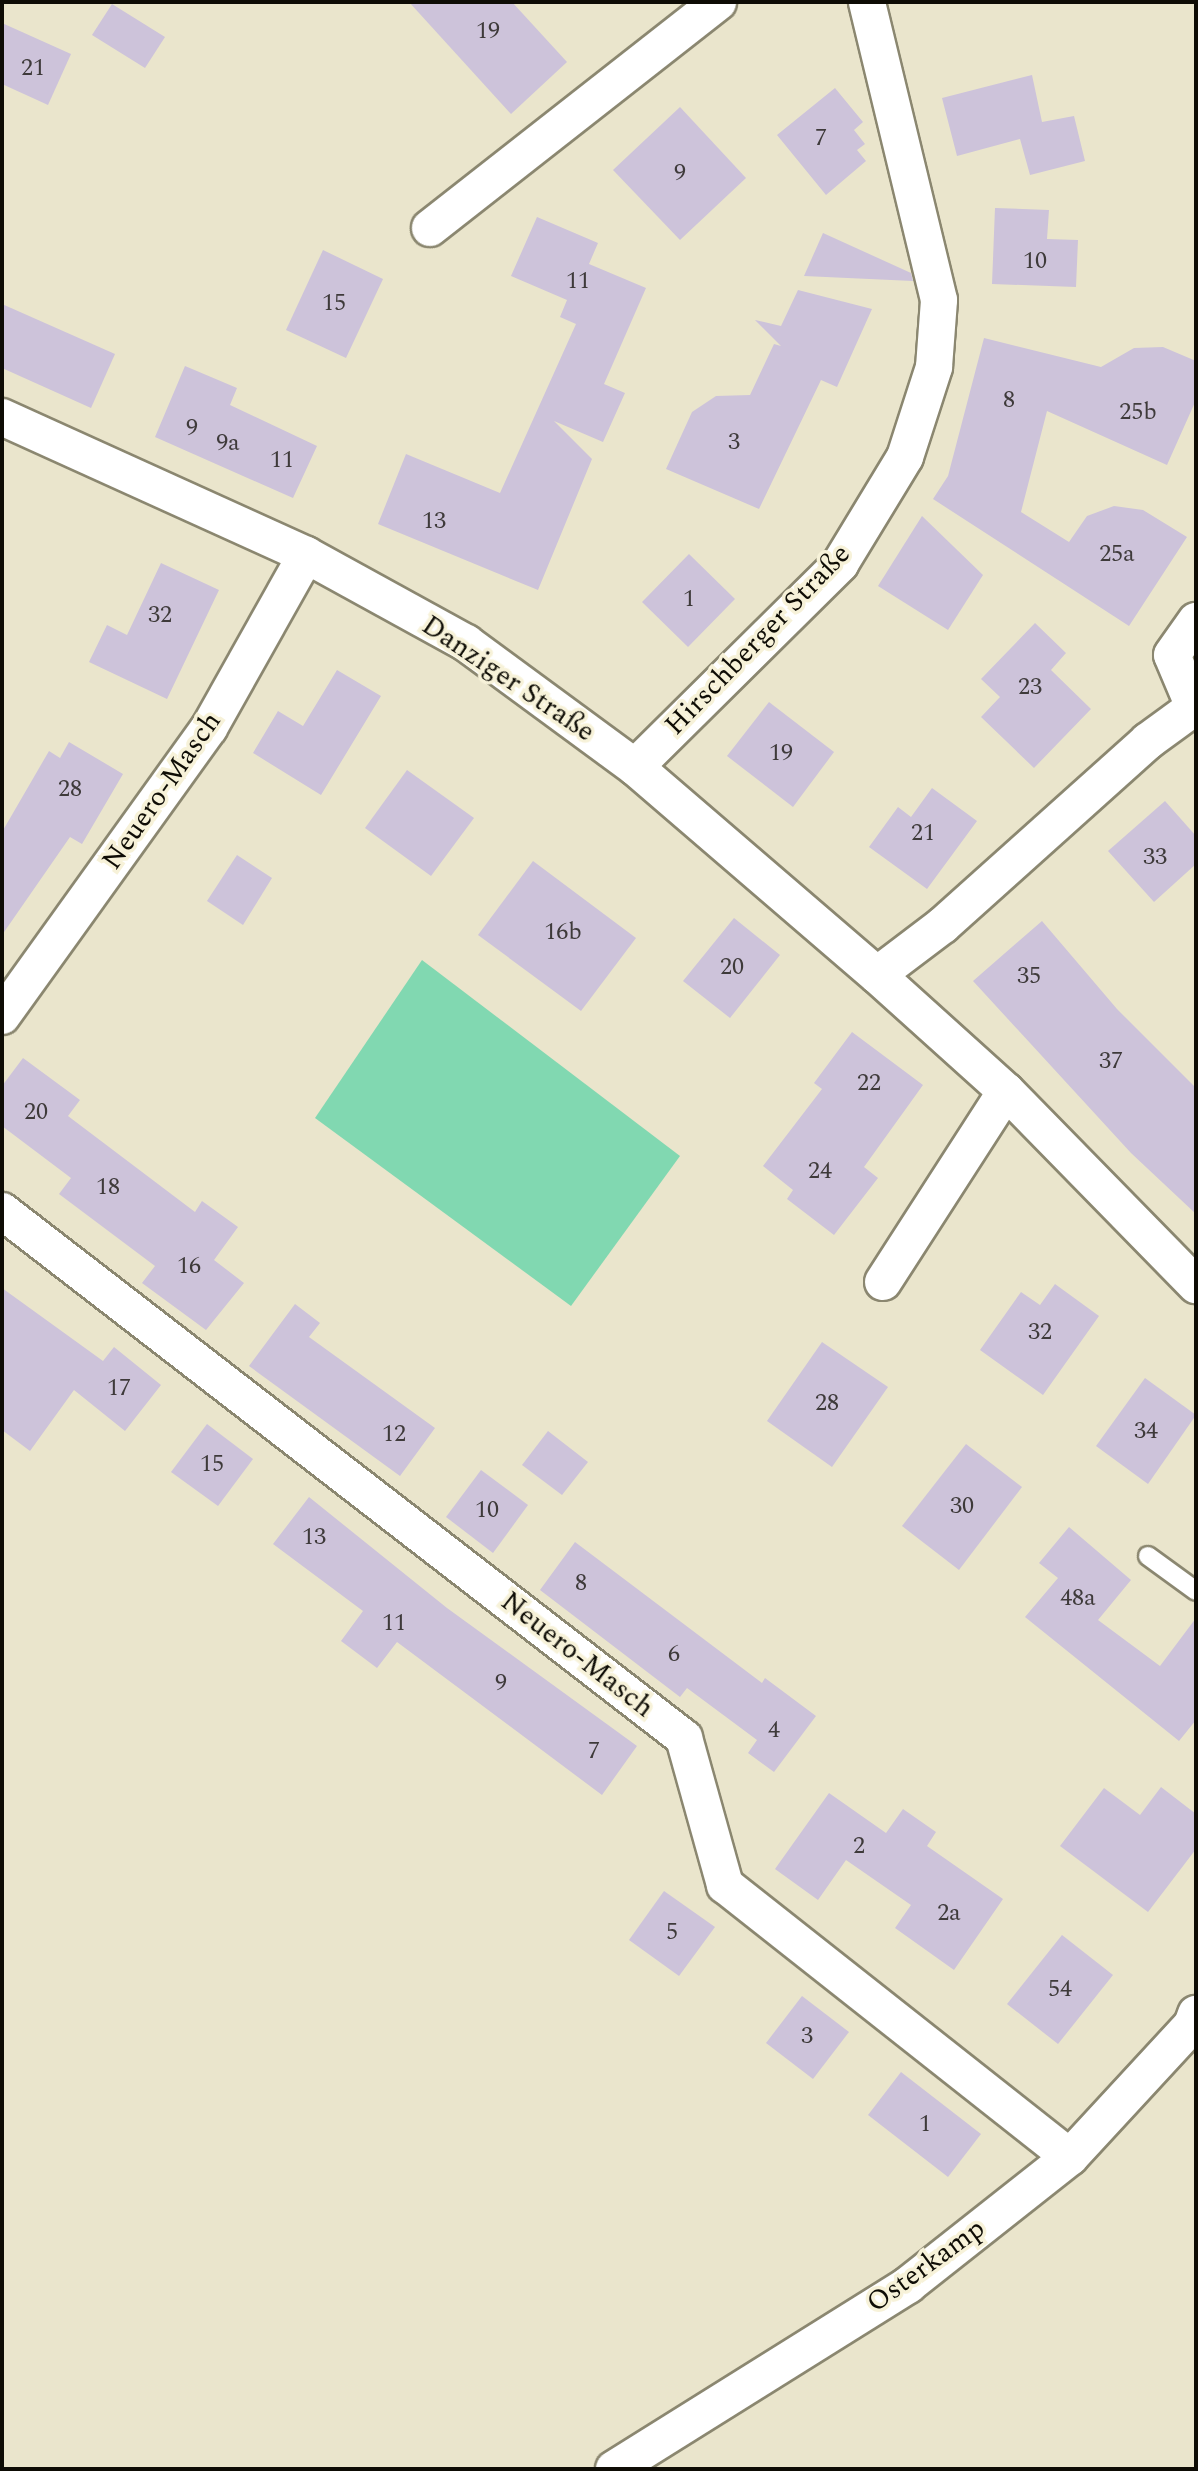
<!DOCTYPE html>
<html>
<head>
<meta charset="utf-8">
<style>
	body { margin:0 }
	#map { position:relative; width:1198px; height:2471px; overflow:hidden; background:#eae5cc; font-family:Spectral,serif }
	div>[style] { position:absolute }
	[style*='--x'] { left:calc(var(--x)*1px); top:calc(var(--y)*1px); width:calc(var(--w)*1px); rotate:calc(var(--a)*1deg) }
	.green>* { inset:0; background:#81d8b1 }
	.building>* { inset:0; background:#cdc3da }
	.roads { filter:drop-shadow(2px 0 #8b8770) drop-shadow(-2px 0 #8b8770) drop-shadow(0 2px #8b8770) drop-shadow(0 -2px #8b8770) }
	.lane>* { height:18px; margin:-9px; padding:0 9px; transform-origin:9px; border-radius:9px; background:#fff }
	.street>* { height:36px; margin:-18px; padding:0 18px; transform-origin:18px; border-radius:18px; background:#fff }
	span { translate:-50% -50%; white-space:nowrap; text-align:center; line-height:1.15; -webkit-text-stroke:7px #f7f2d9; paint-order:stroke }
	.number-label { font-size:24px; color:#3e3a3a }
	.number-label span { -webkit-text-stroke-width:0 }
	.street-label { font-size:28px; color:#0e0c05 }
	.frame { position:absolute; inset:0; border:4px solid #0e0c05; pointer-events:none }
</style>
</head>
<body>
<div id="map">
	<div class="green">
		<i style="clip-path:polygon(422px 960px,680px 1156px,571px 1306px,315px 1118px)"></i>
	</div>
	<div class="building">
		<i style="clip-path:polygon(409px 2px,512px 2px,567px 62px,511px 114px)"></i>
		<i style="clip-path:polygon(112px 4px,165px 37px,145px 68px,92px 35px)"></i>
		<i style="clip-path:polygon(2px 23px,71px 54px,48px 105px,2px 84px)"></i>
		<i style="clip-path:polygon(1032px 75px,1042px 122px,1074px 116px,1085px 161px,1030px 175px,1020px 139px,957px 156px,942px 98px)"></i>
		<i style="clip-path:polygon(835px 88px,863px 122px,854px 130px,865px 144px,857px 150px,866px 161px,826px 195px,777px 135px)"></i>
		<i style="clip-path:polygon(680px 107px,746px 178px,680px 240px,613px 170px)"></i>
		<i style="clip-path:polygon(995px 208px,1049px 210px,1047px 239px,1078px 240px,1076px 287px,992px 284px)"></i>
		<i style="clip-path:polygon(537px 217px,598px 243px,589px 264px,646px 288px,604px 384px,625px 393px,603px 442px,554px 421px,592px 459px,538px 590px,378px 524px,406px 454px,500px 493px,576px 324px,560px 317px,567px 300px,511px 276px)"></i>
		<i style="clip-path:polygon(823px 233px,911px 273px,913px 281px,804px 276px)"></i>
		<i style="clip-path:polygon(323px 250px,383px 279px,346px 358px,286px 330px)"></i>
		<i style="clip-path:polygon(798px 290px,872px 309px,837px 387px,821px 380px,759px 509px,666px 469px,692px 412px,716px 396px,750px 395px,774px 344px,781px 346px,755px 320px,781px 326px)"></i>
		<i style="clip-path:polygon(2px 304px,115px 354px,91px 408px,2px 368px)"></i>
		<i style="clip-path:polygon(984px 338px,1101px 367px,1134px 348px,1163px 347px,1196px 361px,1196px 400px,1167px 465px,1047px 411px,1021px 512px,1069px 542px,1087px 516px,1114px 506px,1143px 510px,1187px 537px,1129px 626px,933px 499px,948px 476px)"></i>
		<i style="clip-path:polygon(185px 366px,237px 388px,230px 405px,317px 446px,293px 498px,155px 437px)"></i>
		<i style="clip-path:polygon(922px 516px,983px 575px,948px 630px,878px 586px)"></i>
		<i style="clip-path:polygon(689px 554px,735px 599px,688px 647px,642px 602px)"></i>
		<i style="clip-path:polygon(161px 563px,219px 590px,167px 699px,89px 662px,107px 625px,127px 635px)"></i>
		<i style="clip-path:polygon(1035px 623px,1066px 653px,1051px 670px,1091px 709px,1034px 768px,981px 717px,1000px 697px,981px 679px)"></i>
		<i style="clip-path:polygon(337px 670px,381px 696px,321px 795px,253px 753px,278px 711px,303px 726px)"></i>
		<i style="clip-path:polygon(769px 702px,834px 752px,793px 807px,727px 756px)"></i>
		<i style="clip-path:polygon(69px 742px,123px 774px,82px 844px,70px 837px,2px 935px,2px 832px,49px 751px,60px 758px)"></i>
		<i style="clip-path:polygon(407px 770px,474px 818px,431px 876px,365px 828px)"></i>
		<i style="clip-path:polygon(932px 788px,977px 821px,927px 889px,869px 847px,898px 807px,911px 817px)"></i>
		<i style="clip-path:polygon(1165px 801px,1196px 836px,1196px 864px,1154px 902px,1108px 851px)"></i>
		<i style="clip-path:polygon(237px 855px,272px 878px,243px 925px,207px 901px)"></i>
		<i style="clip-path:polygon(533px 861px,636px 938px,581px 1011px,478px 935px)"></i>
		<i style="clip-path:polygon(734px 918px,780px 955px,730px 1018px,683px 981px)"></i>
		<i style="clip-path:polygon(1042px 921px,1117px 1009px,1196px 1088px,1196px 1214px,1131px 1153px,973px 981px)"></i>
		<i style="clip-path:polygon(852px 1032px,923px 1085px,864px 1167px,878px 1178px,834px 1235px,787px 1199px,793px 1190px,763px 1166px,822px 1089px,814px 1083px)"></i>
		<i style="clip-path:polygon(23px 1058px,80px 1100px,68px 1116px,195px 1212px,202px 1201px,238px 1227px,214px 1260px,244px 1283px,206px 1330px,142px 1283px,155px 1266px,59px 1194px,71px 1178px,2px 1126px,2px 1086px)"></i>
		<i style="clip-path:polygon(1055px 1284px,1099px 1316px,1043px 1395px,980px 1350px,1021px 1292px,1040px 1305px)"></i>
		<i style="clip-path:polygon(2px 1288px,103px 1361px,114px 1347px,161px 1385px,125px 1431px,74px 1390px,30px 1451px,2px 1430px)"></i>
		<i style="clip-path:polygon(295px 1304px,320px 1323px,309px 1337px,435px 1428px,400px 1476px,249px 1366px)"></i>
		<i style="clip-path:polygon(822px 1342px,888px 1387px,832px 1467px,767px 1421px)"></i>
		<i style="clip-path:polygon(1145px 1378px,1196px 1415px,1148px 1484px,1096px 1446px)"></i>
		<i style="clip-path:polygon(207px 1424px,253px 1459px,218px 1506px,171px 1472px)"></i>
		<i style="clip-path:polygon(548px 1431px,588px 1462px,562px 1495px,522px 1465px)"></i>
		<i style="clip-path:polygon(966px 1444px,1022px 1487px,959px 1570px,902px 1526px)"></i>
		<i style="clip-path:polygon(481px 1470px,528px 1505px,493px 1553px,446px 1517px)"></i>
		<i style="clip-path:polygon(309px 1497px,447px 1608px,637px 1746px,602px 1795px,397px 1642px,377px 1668px,341px 1641px,363px 1611px,273px 1544px)"></i>
		<i style="clip-path:polygon(1069px 1527px,1131px 1580px,1098px 1620px,1160px 1666px,1196px 1618px,1196px 1720px,1179px 1741px,1025px 1617px,1058px 1578px,1039px 1563px)"></i>
		<i style="clip-path:polygon(575px 1542px,762px 1683px,765px 1678px,816px 1716px,774px 1772px,748px 1753px,757px 1740px,687px 1688px,680px 1697px,540px 1590px)"></i>
		<i style="clip-path:polygon(1161px 1787px,1196px 1814px,1196px 1849px,1148px 1912px,1060px 1846px,1104px 1788px,1140px 1815px)"></i>
		<i style="clip-path:polygon(829px 1793px,886px 1833px,903px 1809px,936px 1832px,927px 1846px,1003px 1899px,954px 1970px,895px 1928px,911px 1905px,846px 1860px,818px 1900px,775px 1869px)"></i>
		<i style="clip-path:polygon(664px 1891px,715px 1927px,679px 1976px,629px 1940px)"></i>
		<i style="clip-path:polygon(1062px 1935px,1113px 1975px,1058px 2044px,1007px 2004px)"></i>
		<i style="clip-path:polygon(802px 1996px,849px 2032px,813px 2079px,766px 2043px)"></i>
		<i style="clip-path:polygon(901px 2072px,981px 2134px,948px 2177px,868px 2115px)"></i>
	</div>
	<div class="roads">
		<div class="lane">
			<i style="--x:1148;--y:1556;--w:59;--a:36.1"></i>
		</div>
		<div class="street">
			<i style="--x:430;--y:228;--w:366;--a:-38.1"></i>
			<i style="--x:2;--y:417;--w:334;--a:24.4"></i>
			<i style="--x:306;--y:555;--w:183;--a:28.8"></i>
			<i style="--x:466;--y:643;--w:210;--a:36.3"></i>
			<i style="--x:635;--y:767;--w:319;--a:40.7"></i>
			<i style="--x:877;--y:975;--w:173;--a:42"></i>
			<i style="--x:1006;--y:1091;--w:272;--a:45.6"></i>
			<i style="--x:1194;--y:707;--w:56;--a:-112.9"></i>
			<i style="--x:1172;--y:655;--w:42;--a:-54.8"></i>
			<i style="--x:635;--y:767;--w:289;--a:-44.7"></i>
			<i style="--x:840;--y:564;--w:125;--a:-58.7"></i>
			<i style="--x:905;--y:457;--w:95;--a:-72.1"></i>
			<i style="--x:934;--y:367;--w:67;--a:-85.7"></i>
			<i style="--x:939;--y:300;--w:307;--a:-103.6"></i>
			<i style="--x:877;--y:975;--w:83;--a:-37.1"></i>
			<i style="--x:943;--y:925;--w:275;--a:-41.9"></i>
			<i style="--x:1148;--y:741;--w:59;--a:-36.1"></i>
			<i style="--x:2;--y:1016;--w:355;--a:-54.3"></i>
			<i style="--x:209;--y:728;--w:198;--a:-60.7"></i>
			<i style="--x:2;--y:1211;--w:862;--a:37.69"></i>
			<i style="--x:684;--y:1738;--w:153;--a:74.4"></i>
			<i style="--x:725;--y:1885;--w:439;--a:38.3"></i>
			<i style="--x:883;--y:1282;--w:227;--a:-57.2"></i>
			<i style="--x:614;--y:2469;--w:347;--a:-32"></i>
			<i style="--x:908;--y:2285;--w:206;--a:-38.3"></i>
			<i style="--x:1070;--y:2157;--w:180;--a:-47.3"></i>
			<i style="--x:1192;--y:2025;--w:12;--a:-70"></i>
		</div>
	</div>
	<div class="number-label">
		<span style="left:488px;top:32px">19</span>
		<span style="left:33px;top:69px">21</span>
		<span style="left:821px;top:139px">7</span>
		<span style="left:680px;top:174px">9</span>
		<span style="left:1035px;top:262px">10</span>
		<span style="left:578px;top:282px">11</span>
		<span style="left:334px;top:304px">15</span>
		<span style="left:1009px;top:401px">8</span>
		<span style="left:1138px;top:413px">25b</span>
		<span style="left:192px;top:429px">9</span>
		<span style="left:734px;top:443px">3</span>
		<span style="left:228px;top:444px">9a</span>
		<span style="left:282px;top:461px">11</span>
		<span style="left:434px;top:522px">13</span>
		<span style="left:1117px;top:555px">25a</span>
		<span style="left:689px;top:600px">1</span>
		<span style="left:160px;top:616px">32</span>
		<span style="left:1030px;top:688px">23</span>
		<span style="left:781px;top:754px">19</span>
		<span style="left:70px;top:790px">28</span>
		<span style="left:923px;top:834px">21</span>
		<span style="left:1155px;top:858px">33</span>
		<span style="left:563px;top:933px">16b</span>
		<span style="left:732px;top:968px">20</span>
		<span style="left:1029px;top:977px">35</span>
		<span style="left:1111px;top:1062px">37</span>
		<span style="left:869px;top:1084px">22</span>
		<span style="left:36px;top:1113px">20</span>
		<span style="left:820px;top:1172px">24</span>
		<span style="left:108px;top:1188px">18</span>
		<span style="left:189px;top:1267px">16</span>
		<span style="left:1040px;top:1333px">32</span>
		<span style="left:119px;top:1389px">17</span>
		<span style="left:827px;top:1404px">28</span>
		<span style="left:1146px;top:1432px">34</span>
		<span style="left:394px;top:1435px">12</span>
		<span style="left:212px;top:1465px">15</span>
		<span style="left:962px;top:1507px">30</span>
		<span style="left:487px;top:1511px">10</span>
		<span style="left:314px;top:1538px">13</span>
		<span style="left:581px;top:1584px">8</span>
		<span style="left:1078px;top:1599px">48a</span>
		<span style="left:394px;top:1624px">11</span>
		<span style="left:674px;top:1655px">6</span>
		<span style="left:501px;top:1684px">9</span>
		<span style="left:774px;top:1731px">4</span>
		<span style="left:594px;top:1752px">7</span>
		<span style="left:859px;top:1847px">2</span>
		<span style="left:949px;top:1914px">2a</span>
		<span style="left:672px;top:1933px">5</span>
		<span style="left:1060px;top:1990px">54</span>
		<span style="left:807px;top:2037px">3</span>
		<span style="left:925px;top:2125px">1</span>
	</div>
	<div class="street-label">
		<span style="left:758px;top:640px;rotate:-46deg">Hirschberger Straße</span>
		<span style="left:508px;top:679px;rotate:34deg">Danziger Straße</span>
		<span style="left:162px;top:791px;rotate:-55deg">Neuero-Masch</span>
		<span style="left:577px;top:1655px;rotate:38deg">Neuero-Masch</span>
		<span style="left:926px;top:2266px;rotate:-36deg">Osterkamp</span>
	</div>
	<div class="frame"></div>
</div>
</body>
</html>
